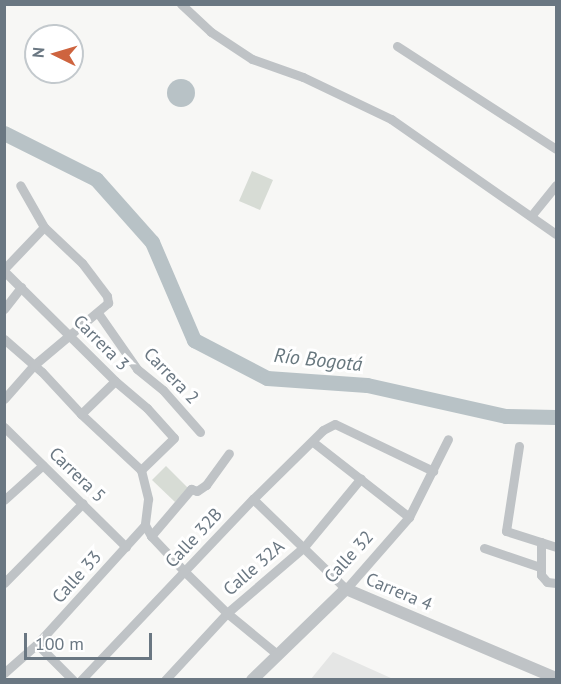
<!DOCTYPE html>
<html>
<head>
<meta charset="utf-8">
<style>
	body { margin:0 }
	#map { position:relative; width:561px; height:684px; overflow:hidden; background:#f7f7f5; font-family:"PT Sans",sans-serif }
	div>[style] { position:absolute }
	[style*='--x'] { left:calc(var(--x)*1px); top:calc(var(--y)*1px); width:calc(var(--w)*1px); rotate:calc(var(--a)*1deg) }
	.built>* { inset:0; background:#e5e6e5 }
	.green>* { inset:0; background:#d7dcd5 }
	.water>* { inset:0; background:#b8c2c6 }
	.round { border-radius:50% }
	.river>* { height:15px; margin:-7.5px; padding:0 7.5px; transform-origin:7.5px; border-radius:7.5px; background:#b8c2c6 }
	.minor>* { height:9px; margin:-4.5px; padding:0 4.5px; transform-origin:4.5px; border-radius:4.5px; background:#bfc3c6 }
	.tertiary>* { height:12px; margin:-6px; padding:0 6px; transform-origin:6px; border-radius:6px; background:#bfc3c6 }
	span { translate:-50% -50%; white-space:nowrap; text-align:center; line-height:1.15; -webkit-text-stroke:6px #fff; paint-order:stroke }
	.street-label { font-size:18px; color:#6a7782 }
	.water-label { font-size:20px; color:#67777e; font-style:italic }
	.frame { position:absolute; inset:0; border:6px solid #6a7782; pointer-events:none }
	.north { position:absolute; left:24px; top:24px; width:60px; height:60px; box-sizing:border-box; background:#fff; border:2px solid #c3c9cd; border-radius:50%; rotate:275deg; font-size:16px; font-weight:700; line-height:24px; text-align:center; color:#6a7782 }
	.north::after { content:''; display:block; margin:auto; width:21px; height:27px; background:#ce643f; clip-path:polygon(50% 0,100% 100%,50% 72%,0 100%) }
	.scale { position:absolute; left:24px; top:633px; width:128px; height:27px; box-sizing:border-box; border:3px solid #6a7782; border-top:0; padding-left:8px; font-size:18px; line-height:21px; white-space:nowrap; color:#6a7782; -webkit-text-stroke:4px #fff; paint-order:stroke }
</style>
</head>
<body>
<div id="map">
	<div class="built">
		<i style="clip-path:polygon(333px 652px,393px 679px,311px 679px)"></i>
	</div>
	<div class="green">
		<i style="clip-path:polygon(252px 171px,273px 180px,260px 210px,239px 201px)"></i>
		<i style="clip-path:polygon(166px 466px,188px 488px,175px 502px,152px 480px)"></i>
	</div>
	<div class="water">
		<i class="round" style="left:167px;top:79px;width:28px;height:28px"></i>
	</div>
	<div class="river">
		<i style="--x:4;--y:133;--w:103;--a:26.6"></i>
		<i style="--x:96;--y:179;--w:84;--a:48.4"></i>
		<i style="--x:152;--y:242;--w:107;--a:66.8"></i>
		<i style="--x:194;--y:340;--w:82;--a:27.5"></i>
		<i style="--x:267;--y:378;--w:100;--a:4"></i>
		<i style="--x:367;--y:385;--w:142;--a:12.6"></i>
		<i style="--x:506;--y:416;--w:50;--a:1.1"></i>
	</div>
	<div class="minor">
		<i style="--x:181;--y:4;--w:41;--a:43"></i>
		<i style="--x:211;--y:32;--w:49;--a:33.4"></i>
		<i style="--x:252;--y:59;--w:54;--a:19.4"></i>
		<i style="--x:303;--y:77;--w:98;--a:25.5"></i>
		<i style="--x:391;--y:119;--w:201;--a:34.9"></i>
		<i style="--x:397;--y:46;--w:189;--a:32.9"></i>
		<i style="--x:531;--y:216;--w:40;--a:-51"></i>
		<i style="--x:4;--y:269;--w:58;--a:-46.4"></i>
		<i style="--x:4;--y:271;--w:156;--a:44.7"></i>
		<i style="--x:115;--y:381;--w:42;--a:40.2"></i>
		<i style="--x:147;--y:408;--w:40;--a:48"></i>
		<i style="--x:174;--y:438;--w:46;--a:135.9"></i>
		<i style="--x:4;--y:309;--w:28;--a:-52"></i>
		<i style="--x:98;--y:313;--w:68;--a:55.1"></i>
		<i style="--x:137;--y:369;--w:33;--a:39"></i>
		<i style="--x:163;--y:390;--w:56;--a:48.6"></i>
		<i style="--x:4;--y:339;--w:50;--a:41"></i>
		<i style="--x:42;--y:372;--w:57;--a:47.1"></i>
		<i style="--x:81;--y:414;--w:82;--a:43"></i>
		<i style="--x:141;--y:470;--w:30;--a:76"></i>
		<i style="--x:148;--y:499;--w:26;--a:97"></i>
		<i style="--x:4;--y:399;--w:45;--a:-48.6"></i>
		<i style="--x:34;--y:365;--w:97;--a:-40"></i>
		<i style="--x:108;--y:303;--w:7;--a:-98"></i>
		<i style="--x:107;--y:296;--w:41;--a:-127.1"></i>
		<i style="--x:82;--y:263;--w:52;--a:-136.5"></i>
		<i style="--x:44;--y:227;--w:48;--a:-119.7"></i>
		<i style="--x:81;--y:414;--w:47;--a:-44.1"></i>
		<i style="--x:4;--y:427;--w:171;--a:44.5"></i>
		<i style="--x:313;--y:442;--w:122;--a:38"></i>
		<i style="--x:519;--y:446;--w:86;--a:98.7"></i>
		<i style="--x:506;--y:531;--w:52;--a:17.7"></i>
		<i style="--x:253;--y:499;--w:129;--a:44.1"></i>
		<i style="--x:346;--y:589;--w:96;--a:-48.8"></i>
		<i style="--x:409;--y:517;--w:87;--a:-63.4"></i>
		<i style="--x:4;--y:500;--w:52;--a:-41.9"></i>
		<i style="--x:145;--y:525;--w:13;--a:61"></i>
		<i style="--x:151;--y:536;--w:50;--a:46.6"></i>
		<i style="--x:185;--y:572;--w:59;--a:44.3"></i>
		<i style="--x:227;--y:613;--w:65;--a:39.4"></i>
		<i style="--x:151;--y:536;--w:62;--a:-49.6"></i>
		<i style="--x:191;--y:489;--w:6;--a:18"></i>
		<i style="--x:197;--y:491;--w:11;--a:-34"></i>
		<i style="--x:206;--y:485;--w:39;--a:-54"></i>
		<i style="--x:541;--y:542;--w:33;--a:90"></i>
		<i style="--x:541;--y:575;--w:9;--a:49"></i>
		<i style="--x:547;--y:582;--w:9;--a:6"></i>
		<i style="--x:484;--y:548;--w:59;--a:18.7"></i>
		<i style="--x:4;--y:583;--w:112;--a:-45.4"></i>
		<i style="--x:37;--y:644;--w:51;--a:45"></i>
		<i style="--x:4;--y:673;--w:44;--a:-41.3"></i>
		<i style="--x:37;--y:644;--w:161;--a:-47.8"></i>
		<i style="--x:81;--y:680;--w:250;--a:-46.5"></i>
		<i style="--x:253;--y:499;--w:98;--a:-44.6"></i>
		<i style="--x:323;--y:430;--w:13;--a:-27"></i>
		<i style="--x:335;--y:424;--w:109;--a:25.6"></i>
		<i style="--x:165;--y:680;--w:91;--a:-47.2"></i>
		<i style="--x:227;--y:613;--w:101;--a:-40.6"></i>
		<i style="--x:304;--y:547;--w:89;--a:-50.4"></i>
	</div>
	<div class="tertiary">
		<i style="--x:252;--y:680;--w:131;--a:-44.1"></i>
		<i style="--x:346;--y:589;--w:228;--a:23"></i>
	</div>
	<div class="street-label">
		<span style="left:101px;top:343px;rotate:45deg">Carrera 3</span>
		<span style="left:171px;top:376px;rotate:46deg">Carrera 2</span>
		<span style="left:77px;top:475px;rotate:44deg">Carrera 5</span>
		<span style="left:194px;top:538px;rotate:-47deg">Calle 32B</span>
		<span style="left:349px;top:557px;rotate:-48deg">Calle 32</span>
		<span style="left:254px;top:568px;rotate:-41deg">Calle 32A</span>
		<span style="left:77px;top:577px;rotate:-48deg">Calle 33</span>
		<span style="left:399px;top:592px;rotate:23deg">Carrera 4</span>
	</div>
	<div class="water-label">
		<span style="left:318px;top:360px;rotate:6deg">Río Bogotá</span>
	</div>
	<div class="frame"></div>
	<div class="north">N</div>
	<div class="scale">100 m</div>
</div>
</body>
</html>
